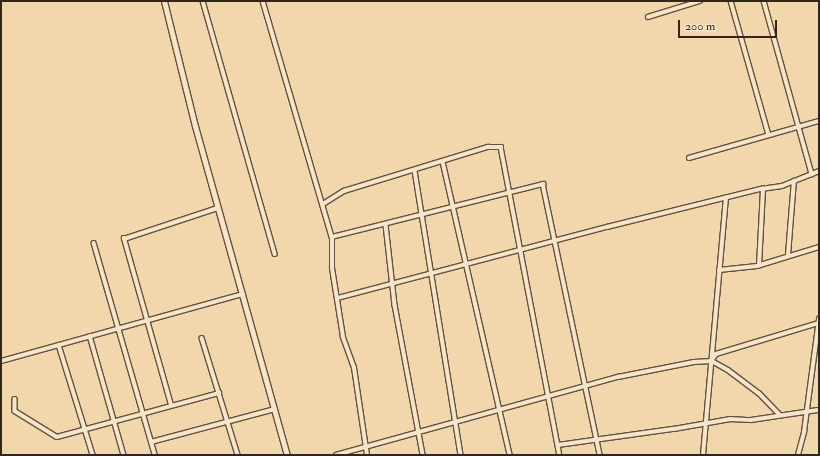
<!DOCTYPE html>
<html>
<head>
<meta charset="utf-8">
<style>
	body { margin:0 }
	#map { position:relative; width:820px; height:456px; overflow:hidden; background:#f2d7ac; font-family:"IM FELL Double Pica",serif }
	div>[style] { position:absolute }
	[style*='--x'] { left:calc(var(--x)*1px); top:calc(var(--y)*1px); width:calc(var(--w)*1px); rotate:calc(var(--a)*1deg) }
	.roads { filter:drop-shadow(1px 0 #62523f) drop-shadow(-1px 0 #62523f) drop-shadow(0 1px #62523f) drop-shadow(0 -1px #62523f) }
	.street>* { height:3.5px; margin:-1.75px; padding:0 1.75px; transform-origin:1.75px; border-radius:1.75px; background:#f7e5c9 }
	.secondary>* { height:5px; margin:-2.5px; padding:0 2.5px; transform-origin:2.5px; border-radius:2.5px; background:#f7e5c9 }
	span { translate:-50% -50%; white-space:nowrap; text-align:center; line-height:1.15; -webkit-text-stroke:3.5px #f7e5c9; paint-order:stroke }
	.frame { position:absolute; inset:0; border:2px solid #32261b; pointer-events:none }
	.scale { position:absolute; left:678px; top:20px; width:99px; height:18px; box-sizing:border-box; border:2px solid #32261b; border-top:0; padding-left:5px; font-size:12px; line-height:14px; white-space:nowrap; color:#32261b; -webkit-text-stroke:3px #f7e5c9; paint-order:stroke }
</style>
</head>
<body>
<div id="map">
	<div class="roads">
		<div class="street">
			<i style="--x:203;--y:1;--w:263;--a:74.1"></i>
			<i style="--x:263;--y:1;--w:246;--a:73.7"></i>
			<i style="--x:731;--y:1;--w:139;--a:74.2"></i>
			<i style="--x:764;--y:1;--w:180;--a:74.5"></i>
			<i style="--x:648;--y:17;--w:54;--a:-17.1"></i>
			<i style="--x:689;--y:158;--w:135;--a:-15.9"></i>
			<i style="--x:443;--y:162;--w:301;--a:77.1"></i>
			<i style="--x:415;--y:171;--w:288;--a:80.8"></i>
			<i style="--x:323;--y:204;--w:25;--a:-32"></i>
			<i style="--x:344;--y:191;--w:151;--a:-17"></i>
			<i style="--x:488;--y:147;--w:13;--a:0"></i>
			<i style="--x:501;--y:147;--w:314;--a:79.2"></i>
			<i style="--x:386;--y:225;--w:81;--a:83.6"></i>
			<i style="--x:395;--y:305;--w:153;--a:79.4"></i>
			<i style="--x:94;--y:243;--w:221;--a:73.9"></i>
			<i style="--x:788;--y:255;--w:74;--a:-85.4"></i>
			<i style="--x:759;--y:266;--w:77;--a:-87"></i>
			<i style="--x:719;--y:270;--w:38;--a:-6"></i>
			<i style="--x:757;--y:266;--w:65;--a:-17"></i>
			<i style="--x:338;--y:298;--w:278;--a:-14.8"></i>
			<i style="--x:607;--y:227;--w:159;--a:-13.9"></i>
			<i style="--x:761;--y:189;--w:21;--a:-8"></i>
			<i style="--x:782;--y:186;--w:40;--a:-22"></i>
			<i style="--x:90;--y:336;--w:124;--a:74.1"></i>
			<i style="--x:202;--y:338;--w:122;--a:72.9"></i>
			<i style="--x:59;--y:345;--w:115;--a:72.8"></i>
			<i style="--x:712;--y:360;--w:7;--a:-56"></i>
			<i style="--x:716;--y:354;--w:108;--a:-16.8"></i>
			<i style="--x:1;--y:361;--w:251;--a:-15.5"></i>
			<i style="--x:15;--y:399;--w:12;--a:90"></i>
			<i style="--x:15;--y:411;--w:49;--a:31.8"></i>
			<i style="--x:57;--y:437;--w:168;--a:-15.2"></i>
			<i style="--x:171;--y:405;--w:173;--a:-105.8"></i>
			<i style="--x:124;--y:239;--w:99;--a:-18.3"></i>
			<i style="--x:151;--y:442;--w:128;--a:-14.9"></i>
			<i style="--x:558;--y:445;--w:117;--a:-7.9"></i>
			<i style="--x:674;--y:429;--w:57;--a:-10.1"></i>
			<i style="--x:730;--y:419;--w:21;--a:3"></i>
			<i style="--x:751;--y:420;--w:69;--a:-8.4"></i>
			<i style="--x:336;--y:455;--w:293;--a:-15.5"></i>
			<i style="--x:618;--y:377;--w:77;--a:-11.2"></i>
			<i style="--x:694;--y:362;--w:18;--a:-3"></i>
			<i style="--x:712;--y:361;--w:18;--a:29"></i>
			<i style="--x:728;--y:370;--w:39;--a:37"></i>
			<i style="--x:759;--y:393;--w:30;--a:46"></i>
			<i style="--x:367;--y:455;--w:88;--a:-98.5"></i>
			<i style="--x:354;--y:368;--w:33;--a:-110"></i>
			<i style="--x:343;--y:337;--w:70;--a:-99.1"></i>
			<i style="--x:332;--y:268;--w:31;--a:-90"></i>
			<i style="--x:332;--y:237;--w:218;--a:-14.1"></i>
			<i style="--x:543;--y:184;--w:277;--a:78.1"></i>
			<i style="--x:703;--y:455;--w:258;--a:-84.9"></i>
			<i style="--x:798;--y:455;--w:24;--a:-75"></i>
			<i style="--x:804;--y:432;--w:114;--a:-82.4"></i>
		</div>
		<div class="secondary">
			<i style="--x:164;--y:1;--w:129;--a:76.1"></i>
			<i style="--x:195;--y:126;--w:342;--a:74.4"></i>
		</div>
	</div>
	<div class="frame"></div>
	<div class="scale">200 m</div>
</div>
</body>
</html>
